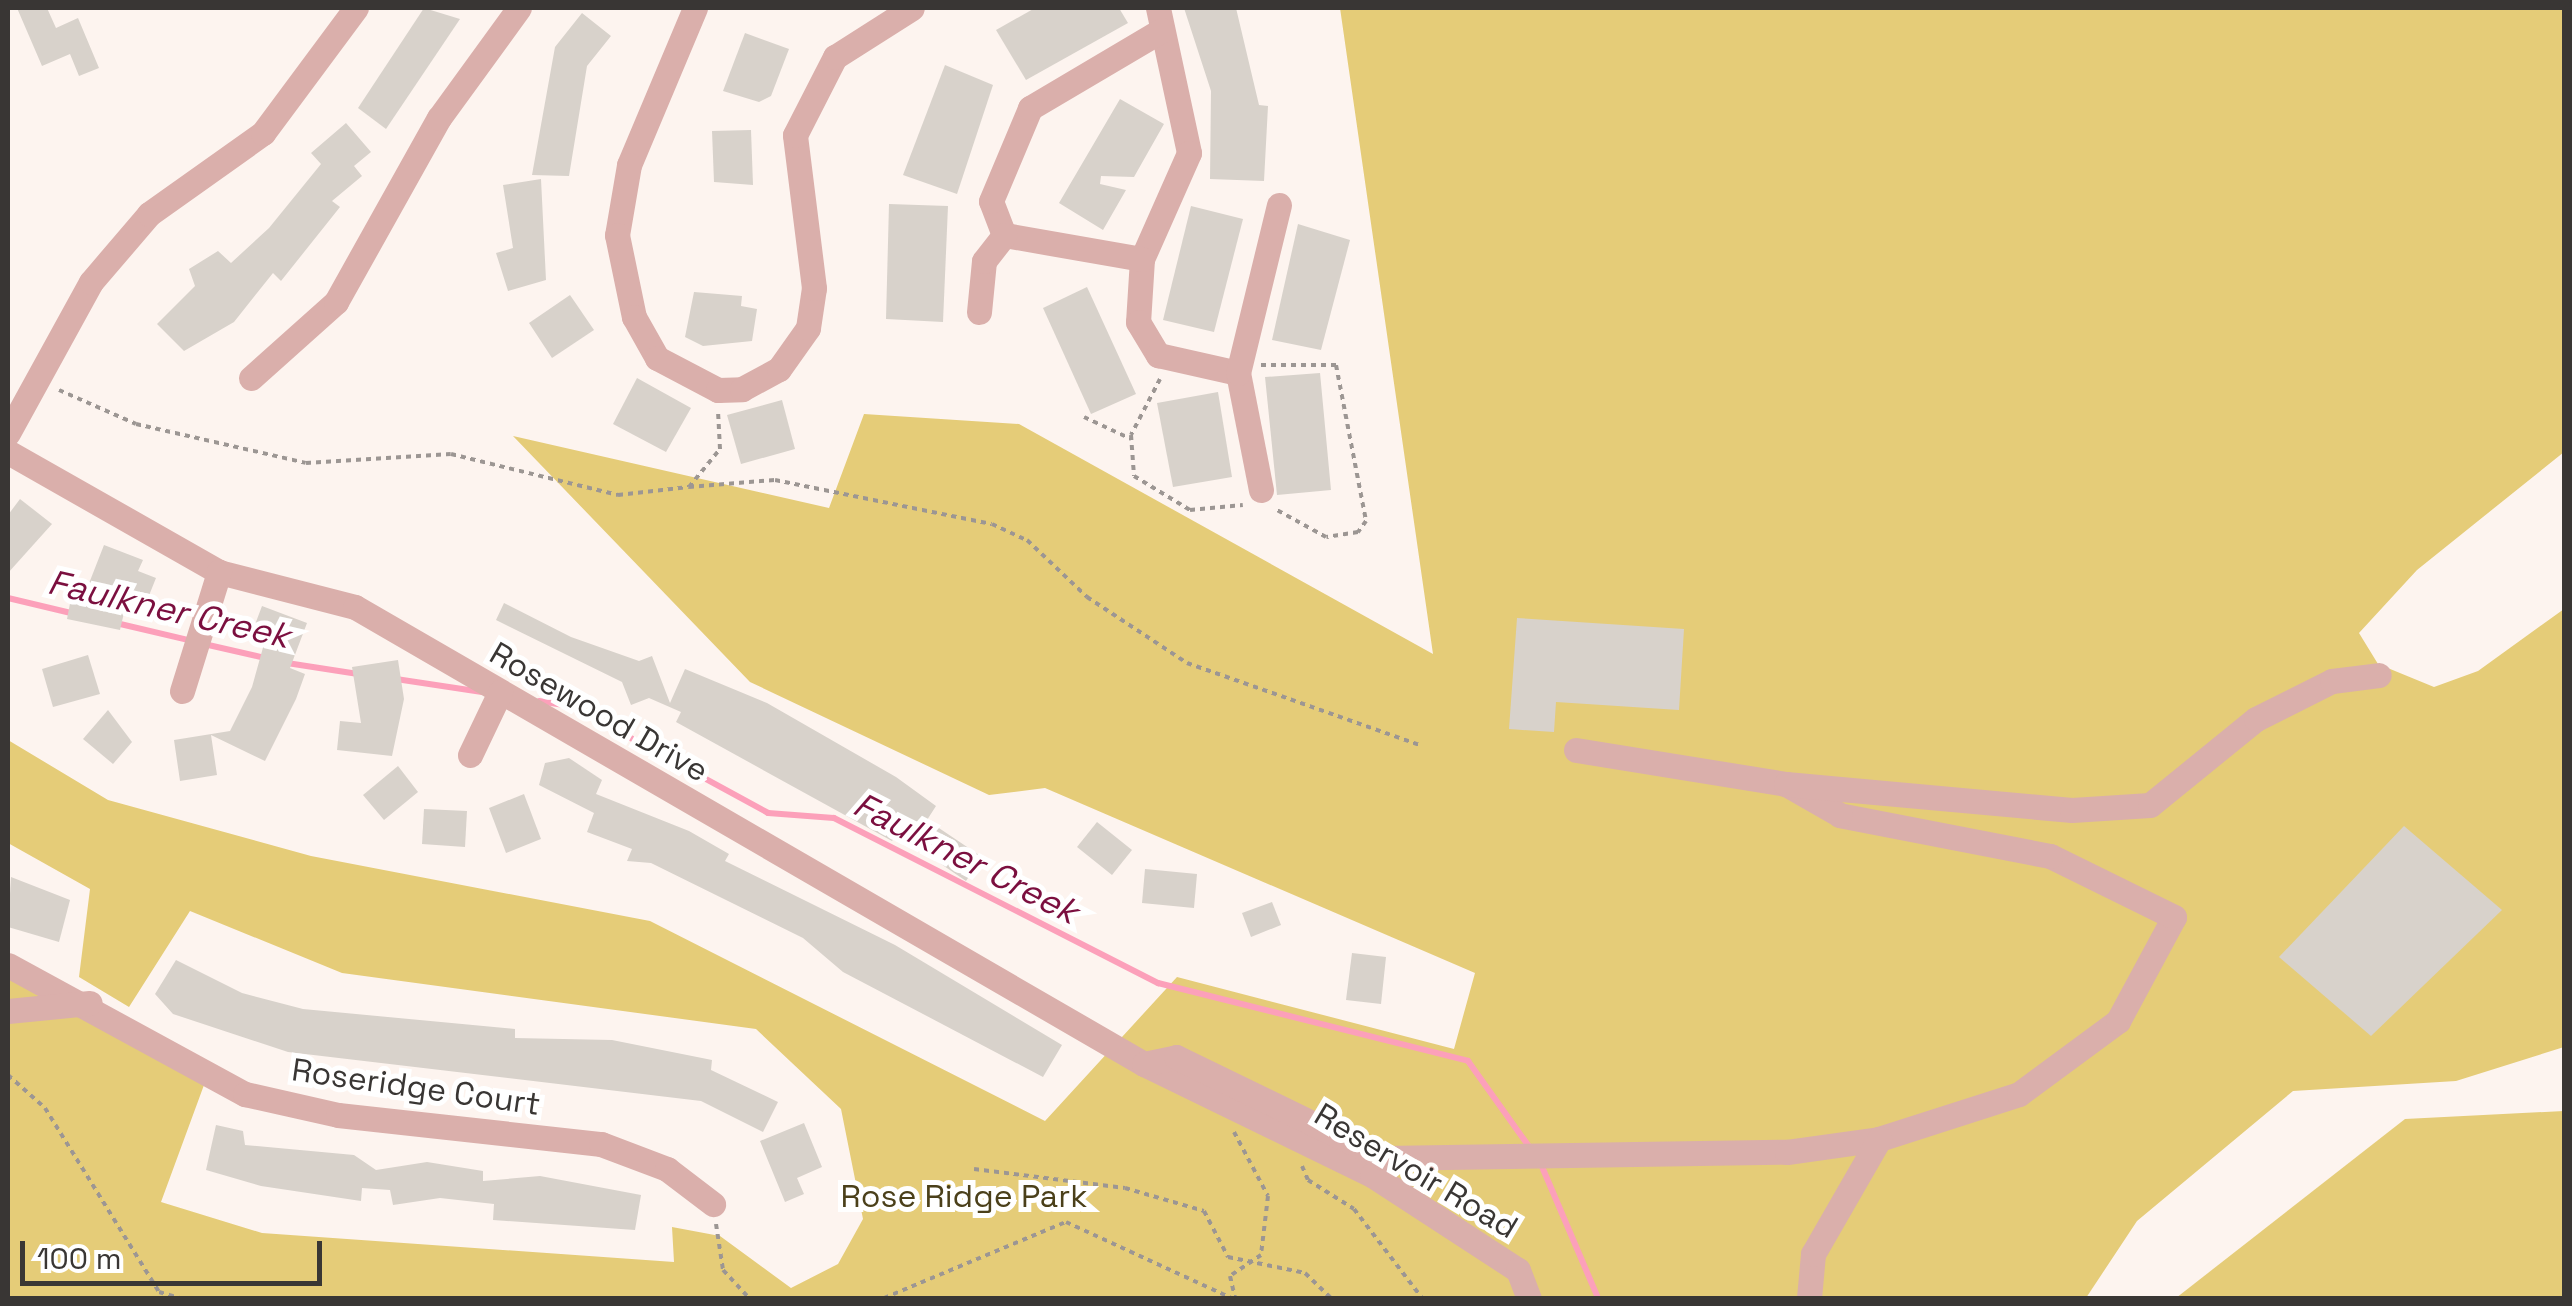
<!DOCTYPE html>
<html>
<head>
<meta charset="utf-8">
<style>
	body { margin:0 }
	#map { position:relative; width:2572px; height:1306px; overflow:hidden; background:#fdf4ef; font-family:"Space Grotesk",sans-serif }
	div>[style] { position:absolute }
	[style*='--x'] { left:calc(var(--x)*1px); top:calc(var(--y)*1px); width:calc(var(--w)*1px); rotate:calc(var(--a)*1deg) }
	.green>* { inset:0; background:#e5cc78 }
	.stream>* { height:6px; margin:-3px; padding:0 3px; transform-origin:3px; border-radius:3px; background:#fca0ba }
	.building>* { inset:0; background:#d8d2cb }
	.path>* { height:4px; margin-top:-2px; transform-origin:0; background:repeating-linear-gradient(90deg,#9c9693 0 5px,transparent 0 10px) }
	.minor>* { height:25px; margin:-12.5px; padding:0 12.5px; transform-origin:12.5px; border-radius:12.5px; background:#daafab }
	span { translate:-50% -50%; white-space:nowrap; text-align:center; line-height:1.15; -webkit-text-stroke:10px #fff; paint-order:stroke }
	.street-label { font-size:32px; color:#393634 }
	.park-label { font-size:32px; color:#4b401a }
	.water-label { font-size:35px; color:#7b0f3f; font-style:italic }
	.frame { position:absolute; inset:0; border:10px solid #393634; pointer-events:none }
	.scale { position:absolute; left:20px; top:1241px; width:302px; height:45px; box-sizing:border-box; border:5px solid #393634; border-top:0; padding-left:12px; font-size:30px; line-height:35px; white-space:nowrap; color:#393634; -webkit-text-stroke:8px #fff; paint-order:stroke }
</style>
</head>
<body>
<div id="map">
	<div class="green">
		<i style="clip-path:polygon(1340px 8px,2564px 8px,2564px 452px,2417px 570px,2359px 633px,2378px 664px,2434px 687px,2478px 671px,2564px 609px,2564px 1047px,2456px 1081px,2293px 1091px,2137px 1221px,2086px 1298px,8px 1298px,8px 960px,204px 1085px,161px 1202px,262px 1233px,674px 1262px,672px 1227px,720px 1236px,791px 1288px,838px 1264px,863px 1219px,841px 1109px,756px 1029px,342px 973px,190px 911px,129px 1007px,79px 977px,90px 889px,8px 843px,8px 740px,108px 800px,311px 856px,650px 921px,1045px 1121px,1177px 977px,1454px 1049px,1475px 973px,1045px 788px,989px 795px,750px 682px,513px 436px,829px 508px,864px 414px,1019px 424px,1433px 654px)"></i>
		<i style="clip-path:polygon(2564px 1111px,2564px 1298px,2176px 1298px,2405px 1119px)"></i>
	</div>
	<div class="stream">
		<i style="--x:8;--y:598;--w:69;--a:13.4"></i>
		<i style="--x:116;--y:623;--w:78;--a:13.3"></i>
		<i style="--x:204;--y:644;--w:63;--a:12.9"></i>
		<i style="--x:287;--y:663;--w:72;--a:8.8"></i>
		<i style="--x:396;--y:679;--w:87;--a:8.6"></i>
		<i style="--x:539;--y:701;--w:33;--a:9"></i>
		<i style="--x:572;--y:706;--w:223;--a:28.6"></i>
		<i style="--x:768;--y:813;--w:66;--a:4.3"></i>
		<i style="--x:834;--y:818;--w:364;--a:27"></i>
		<i style="--x:1158;--y:983;--w:320;--a:14.1"></i>
		<i style="--x:1468;--y:1061;--w:107;--a:54.5"></i>
		<i style="--x:1540;--y:1162;--w:148;--a:66.9"></i>
	</div>
	<div class="building">
		<i style="clip-path:polygon(17px 8px,47px 8px,56px 28px,78px 18px,99px 68px,79px 76px,70px 54px,42px 66px)"></i>
		<i style="clip-path:polygon(424px 8px,460px 19px,386px 129px,358px 108px)"></i>
		<i style="clip-path:polygon(1035px 8px,1119px 8px,1128px 23px,1026px 80px,996px 30px)"></i>
		<i style="clip-path:polygon(1184px 8px,1236px 8px,1259px 105px,1268px 106px,1264px 181px,1210px 179px,1211px 91px)"></i>
		<i style="clip-path:polygon(582px 13px,611px 36px,587px 66px,569px 176px,532px 175px,555px 47px)"></i>
		<i style="clip-path:polygon(745px 33px,789px 49px,771px 96px,759px 102px,723px 91px)"></i>
		<i style="clip-path:polygon(945px 65px,993px 85px,957px 194px,903px 175px)"></i>
		<i style="clip-path:polygon(1120px 99px,1164px 124px,1134px 177px,1101px 176px,1100px 184px,1126px 190px,1103px 230px,1059px 203px)"></i>
		<i style="clip-path:polygon(346px 123px,371px 152px,354px 166px,362px 176px,332px 201px,340px 207px,281px 281px,273px 273px,234px 322px,184px 351px,157px 324px,195px 286px,189px 269px,218px 251px,231px 263px,269px 228px,321px 164px,311px 153px)"></i>
		<i style="clip-path:polygon(751px 130px,753px 185px,714px 182px,712px 131px)"></i>
		<i style="clip-path:polygon(541px 179px,546px 280px,508px 291px,496px 253px,513px 248px,503px 185px)"></i>
		<i style="clip-path:polygon(889px 204px,948px 206px,943px 322px,886px 319px)"></i>
		<i style="clip-path:polygon(1191px 206px,1243px 219px,1214px 332px,1163px 320px)"></i>
		<i style="clip-path:polygon(1298px 224px,1350px 240px,1321px 350px,1272px 340px)"></i>
		<i style="clip-path:polygon(1087px 287px,1136px 394px,1091px 414px,1043px 308px)"></i>
		<i style="clip-path:polygon(694px 292px,742px 296px,741px 306px,757px 309px,752px 341px,703px 346px,685px 337px)"></i>
		<i style="clip-path:polygon(570px 295px,594px 330px,552px 358px,529px 323px)"></i>
		<i style="clip-path:polygon(1320px 373px,1331px 490px,1277px 495px,1265px 377px)"></i>
		<i style="clip-path:polygon(637px 378px,691px 408px,666px 452px,613px 424px)"></i>
		<i style="clip-path:polygon(1218px 392px,1232px 477px,1173px 487px,1157px 403px)"></i>
		<i style="clip-path:polygon(782px 400px,795px 449px,741px 464px,727px 415px)"></i>
		<i style="clip-path:polygon(20px 499px,52px 524px,8px 573px,8px 515px)"></i>
		<i style="clip-path:polygon(104px 545px,143px 560px,138px 571px,156px 578px,148px 598px,129px 591px,120px 630px,67px 619px,73px 588px,86px 591px)"></i>
		<i style="clip-path:polygon(504px 603px,571px 637px,639px 661px,652px 656px,670px 703px,685px 669px,767px 703px,896px 777px,936px 806px,927px 820px,982px 857px,966px 881px,897px 834px,892px 841px,676px 722px,681px 712px,649px 698px,631px 705px,622px 682px,496px 620px)"></i>
		<i style="clip-path:polygon(262px 606px,307px 623px,290px 668px,305px 674px,296px 699px,265px 761px,211px 735px,217px 775px,180px 781px,174px 740px,230px 731px,252px 687px,264px 644px,250px 638px)"></i>
		<i style="clip-path:polygon(1517px 618px,1684px 629px,1679px 710px,1556px 702px,1554px 732px,1509px 729px)"></i>
		<i style="clip-path:polygon(88px 655px,100px 694px,53px 707px,42px 669px)"></i>
		<i style="clip-path:polygon(398px 660px,404px 699px,392px 756px,337px 750px,340px 721px,361px 723px,352px 667px)"></i>
		<i style="clip-path:polygon(108px 710px,132px 742px,113px 764px,83px 739px)"></i>
		<i style="clip-path:polygon(569px 758px,602px 780px,596px 794px,689px 831px,729px 854px,725px 861px,895px 945px,1062px 1045px,1043px 1077px,843px 972px,803px 938px,651px 863px,627px 861px,632px 849px,587px 832px,594px 813px,539px 785px,545px 763px)"></i>
		<i style="clip-path:polygon(398px 766px,418px 792px,384px 820px,363px 795px)"></i>
		<i style="clip-path:polygon(524px 794px,541px 839px,506px 853px,489px 808px)"></i>
		<i style="clip-path:polygon(424px 809px,467px 811px,465px 847px,422px 844px)"></i>
		<i style="clip-path:polygon(1097px 822px,1132px 850px,1112px 875px,1077px 847px)"></i>
		<i style="clip-path:polygon(2404px 826px,2502px 910px,2371px 1036px,2279px 957px)"></i>
		<i style="clip-path:polygon(1145px 869px,1197px 874px,1194px 908px,1142px 903px)"></i>
		<i style="clip-path:polygon(11px 877px,70px 900px,59px 942px,8px 927px)"></i>
		<i style="clip-path:polygon(1272px 902px,1281px 925px,1251px 937px,1242px 913px)"></i>
		<i style="clip-path:polygon(1352px 953px,1386px 957px,1381px 1004px,1346px 1000px)"></i>
		<i style="clip-path:polygon(176px 960px,242px 993px,303px 1009px,515px 1029px,515px 1038px,612px 1040px,712px 1060px,711px 1070px,778px 1102px,763px 1132px,701px 1101px,288px 1052px,173px 1014px,155px 994px)"></i>
		<i style="clip-path:polygon(804px 1123px,822px 1167px,797px 1178px,804px 1194px,785px 1202px,760px 1141px)"></i>
		<i style="clip-path:polygon(216px 1125px,243px 1131px,245px 1145px,354px 1155px,376px 1170px,427px 1162px,483px 1171px,483px 1181px,540px 1176px,641px 1195px,635px 1230px,493px 1220px,494px 1204px,440px 1198px,393px 1205px,390px 1190px,362px 1188px,361px 1201px,261px 1186px,206px 1170px)"></i>
	</div>
	<div class="path">
		<i style="--x:1261;--y:365;--w:75;--a:0"></i>
		<i style="--x:1336;--y:365;--w:159;--a:79.1"></i>
		<i style="--x:1366;--y:521;--w:14;--a:126"></i>
		<i style="--x:1358;--y:532;--w:32;--a:171"></i>
		<i style="--x:1326;--y:537;--w:58;--a:-151.2"></i>
		<i style="--x:1160;--y:379;--w:63;--a:117.4"></i>
		<i style="--x:1131;--y:435;--w:41;--a:85.8"></i>
		<i style="--x:1134;--y:476;--w:66;--a:31.3"></i>
		<i style="--x:1190;--y:510;--w:53;--a:-5.4"></i>
		<i style="--x:59;--y:390;--w:84;--a:23.8"></i>
		<i style="--x:136;--y:424;--w:174;--a:12.9"></i>
		<i style="--x:306;--y:463;--w:145;--a:-3.6"></i>
		<i style="--x:451;--y:454;--w:172;--a:13.8"></i>
		<i style="--x:618;--y:495;--w:71;--a:-6.4"></i>
		<i style="--x:689;--y:487;--w:49;--a:-50.8"></i>
		<i style="--x:720;--y:449;--w:39;--a:-93"></i>
		<i style="--x:1084;--y:417;--w:52;--a:25.1"></i>
		<i style="--x:689;--y:487;--w:86;--a:-4.7"></i>
		<i style="--x:775;--y:480;--w:221;--a:11.5"></i>
		<i style="--x:992;--y:524;--w:38;--a:25"></i>
		<i style="--x:1027;--y:540;--w:83;--a:43.5"></i>
		<i style="--x:1087;--y:597;--w:120;--a:33.4"></i>
		<i style="--x:1187;--y:663;--w:247;--a:19.4"></i>
		<i style="--x:8;--y:1075;--w:50;--a:41.7"></i>
		<i style="--x:45;--y:1108;--w:216;--a:58.2"></i>
		<i style="--x:159;--y:1292;--w:22;--a:16"></i>
		<i style="--x:1234;--y:1132;--w:72;--a:62"></i>
		<i style="--x:1268;--y:1196;--w:59;--a:96.8"></i>
		<i style="--x:1261;--y:1255;--w:37;--a:146"></i>
		<i style="--x:1230;--y:1276;--w:23;--a:77"></i>
		<i style="--x:1302;--y:1166;--w:15;--a:67"></i>
		<i style="--x:1308;--y:1180;--w:54;--a:32.2"></i>
		<i style="--x:1354;--y:1209;--w:112;--a:52.6"></i>
		<i style="--x:974;--y:1169;--w:152;--a:7.2"></i>
		<i style="--x:1125;--y:1188;--w:82;--a:16.2"></i>
		<i style="--x:1204;--y:1211;--w:52;--a:62.4"></i>
		<i style="--x:1228;--y:1257;--w:79;--a:11.7"></i>
		<i style="--x:1305;--y:1273;--w:36;--a:44"></i>
		<i style="--x:716;--y:1224;--w:47;--a:81.3"></i>
		<i style="--x:723;--y:1270;--w:38;--a:47"></i>
		<i style="--x:884;--y:1298;--w:197;--a:-22.7"></i>
		<i style="--x:1066;--y:1222;--w:182;--a:24.7"></i>
	</div>
	<div class="minor">
		<i style="--x:695;--y:8;--w:170;--a:112.8"></i>
		<i style="--x:629;--y:165;--w:71;--a:99.7"></i>
		<i style="--x:617;--y:235;--w:84;--a:78.3"></i>
		<i style="--x:634;--y:317;--w:47;--a:60.7"></i>
		<i style="--x:657;--y:358;--w:69;--a:27.7"></i>
		<i style="--x:718;--y:390;--w:24;--a:-2"></i>
		<i style="--x:742;--y:389;--w:42;--a:-28.4"></i>
		<i style="--x:779;--y:369;--w:50;--a:-54.7"></i>
		<i style="--x:808;--y:328;--w:40;--a:-81.5"></i>
		<i style="--x:814;--y:288;--w:154;--a:-97.1"></i>
		<i style="--x:795;--y:135;--w:88;--a:-62.9"></i>
		<i style="--x:835;--y:57;--w:91;--a:-32.5"></i>
		<i style="--x:1158;--y:8;--w:148;--a:77.9"></i>
		<i style="--x:1189;--y:153;--w:116;--a:113.9"></i>
		<i style="--x:1142;--y:259;--w:63;--a:93.6"></i>
		<i style="--x:1138;--y:322;--w:39;--a:59"></i>
		<i style="--x:1158;--y:355;--w:82;--a:12.7"></i>
		<i style="--x:1142;--y:259;--w:140;--a:-170.1"></i>
		<i style="--x:1004;--y:235;--w:36;--a:-111"></i>
		<i style="--x:991;--y:201;--w:101;--a:-67.2"></i>
		<i style="--x:1030;--y:108;--w:153;--a:-30.6"></i>
		<i style="--x:979;--y:312;--w:51;--a:-84.4"></i>
		<i style="--x:984;--y:261;--w:33;--a:-52"></i>
		<i style="--x:251;--y:378;--w:114;--a:-41.8"></i>
		<i style="--x:336;--y:302;--w:211;--a:-60.8"></i>
		<i style="--x:439;--y:118;--w:136;--a:-54"></i>
		<i style="--x:8;--y:433;--w:172;--a:-61.2"></i>
		<i style="--x:91;--y:282;--w:89;--a:-49.5"></i>
		<i style="--x:149;--y:214;--w:140;--a:-35.4"></i>
		<i style="--x:263;--y:133;--w:156;--a:-53.4"></i>
		<i style="--x:8;--y:452;--w:243;--a:29.6"></i>
		<i style="--x:219;--y:572;--w:140;--a:14.4"></i>
		<i style="--x:355;--y:607;--w:912;--a:30.08"></i>
		<i style="--x:1144;--y:1064;--w:254;--a:26"></i>
		<i style="--x:1372;--y:1175;--w:174;--a:33.1"></i>
		<i style="--x:1518;--y:1270;--w:30;--a:69"></i>
		<i style="--x:1261;--y:490;--w:119;--a:-101.1"></i>
		<i style="--x:1238;--y:373;--w:173;--a:-76.3"></i>
		<i style="--x:182;--y:691;--w:125;--a:-72.7"></i>
		<i style="--x:1576;--y:750;--w:213;--a:9.2"></i>
		<i style="--x:470;--y:755;--w:70;--a:-64.5"></i>
		<i style="--x:8;--y:965;--w:270;--a:28.6"></i>
		<i style="--x:245;--y:1094;--w:95;--a:12.7"></i>
		<i style="--x:338;--y:1115;--w:265;--a:6.3"></i>
		<i style="--x:601;--y:1144;--w:71;--a:20.7"></i>
		<i style="--x:667;--y:1169;--w:58;--a:37.3"></i>
		<i style="--x:8;--y:1011;--w:82;--a:-5.6"></i>
		<i style="--x:1144;--y:1064;--w:33;--a:-12"></i>
		<i style="--x:1176;--y:1057;--w:231;--a:25.9"></i>
		<i style="--x:1384;--y:1158;--w:403;--a:-0.9"></i>
		<i style="--x:1787;--y:1152;--w:93;--a:-8"></i>
		<i style="--x:1879;--y:1139;--w:147;--a:-17.8"></i>
		<i style="--x:2019;--y:1094;--w:123;--a:-36.4"></i>
		<i style="--x:2118;--y:1021;--w:118;--a:-61.7"></i>
		<i style="--x:2174;--y:917;--w:138;--a:-153.8"></i>
		<i style="--x:2050;--y:856;--w:214;--a:-169"></i>
		<i style="--x:1840;--y:815;--w:62;--a:-150.1"></i>
		<i style="--x:1786;--y:784;--w:287;--a:5.2"></i>
		<i style="--x:2072;--y:810;--w:78;--a:-3.7"></i>
		<i style="--x:2150;--y:805;--w:136;--a:-39.1"></i>
		<i style="--x:2256;--y:719;--w:85;--a:-26.6"></i>
		<i style="--x:2332;--y:681;--w:47;--a:-7.3"></i>
		<i style="--x:1809;--y:1298;--w:44;--a:-84.8"></i>
		<i style="--x:1813;--y:1254;--w:133;--a:-60.1"></i>
	</div>
	<div class="street-label">
		<span style="left:599px;top:712px;rotate:30deg">Rosewood Drive</span>
		<span style="left:416px;top:1087px;rotate:8deg">Roseridge Court</span>
		<span style="left:1416px;top:1171px;rotate:31deg">Reservoir Road</span>
	</div>
	<div class="park-label">
		<span style="left:964px;top:1196px">Rose Ridge Park</span>
	</div>
	<div class="water-label">
		<span style="left:169px;top:609px;rotate:13deg">Faulkner Creek</span>
		<span style="left:966px;top:858px;rotate:27deg">Faulkner Creek</span>
	</div>
	<div class="frame"></div>
	<div class="scale">100 m</div>
</div>
</body>
</html>
